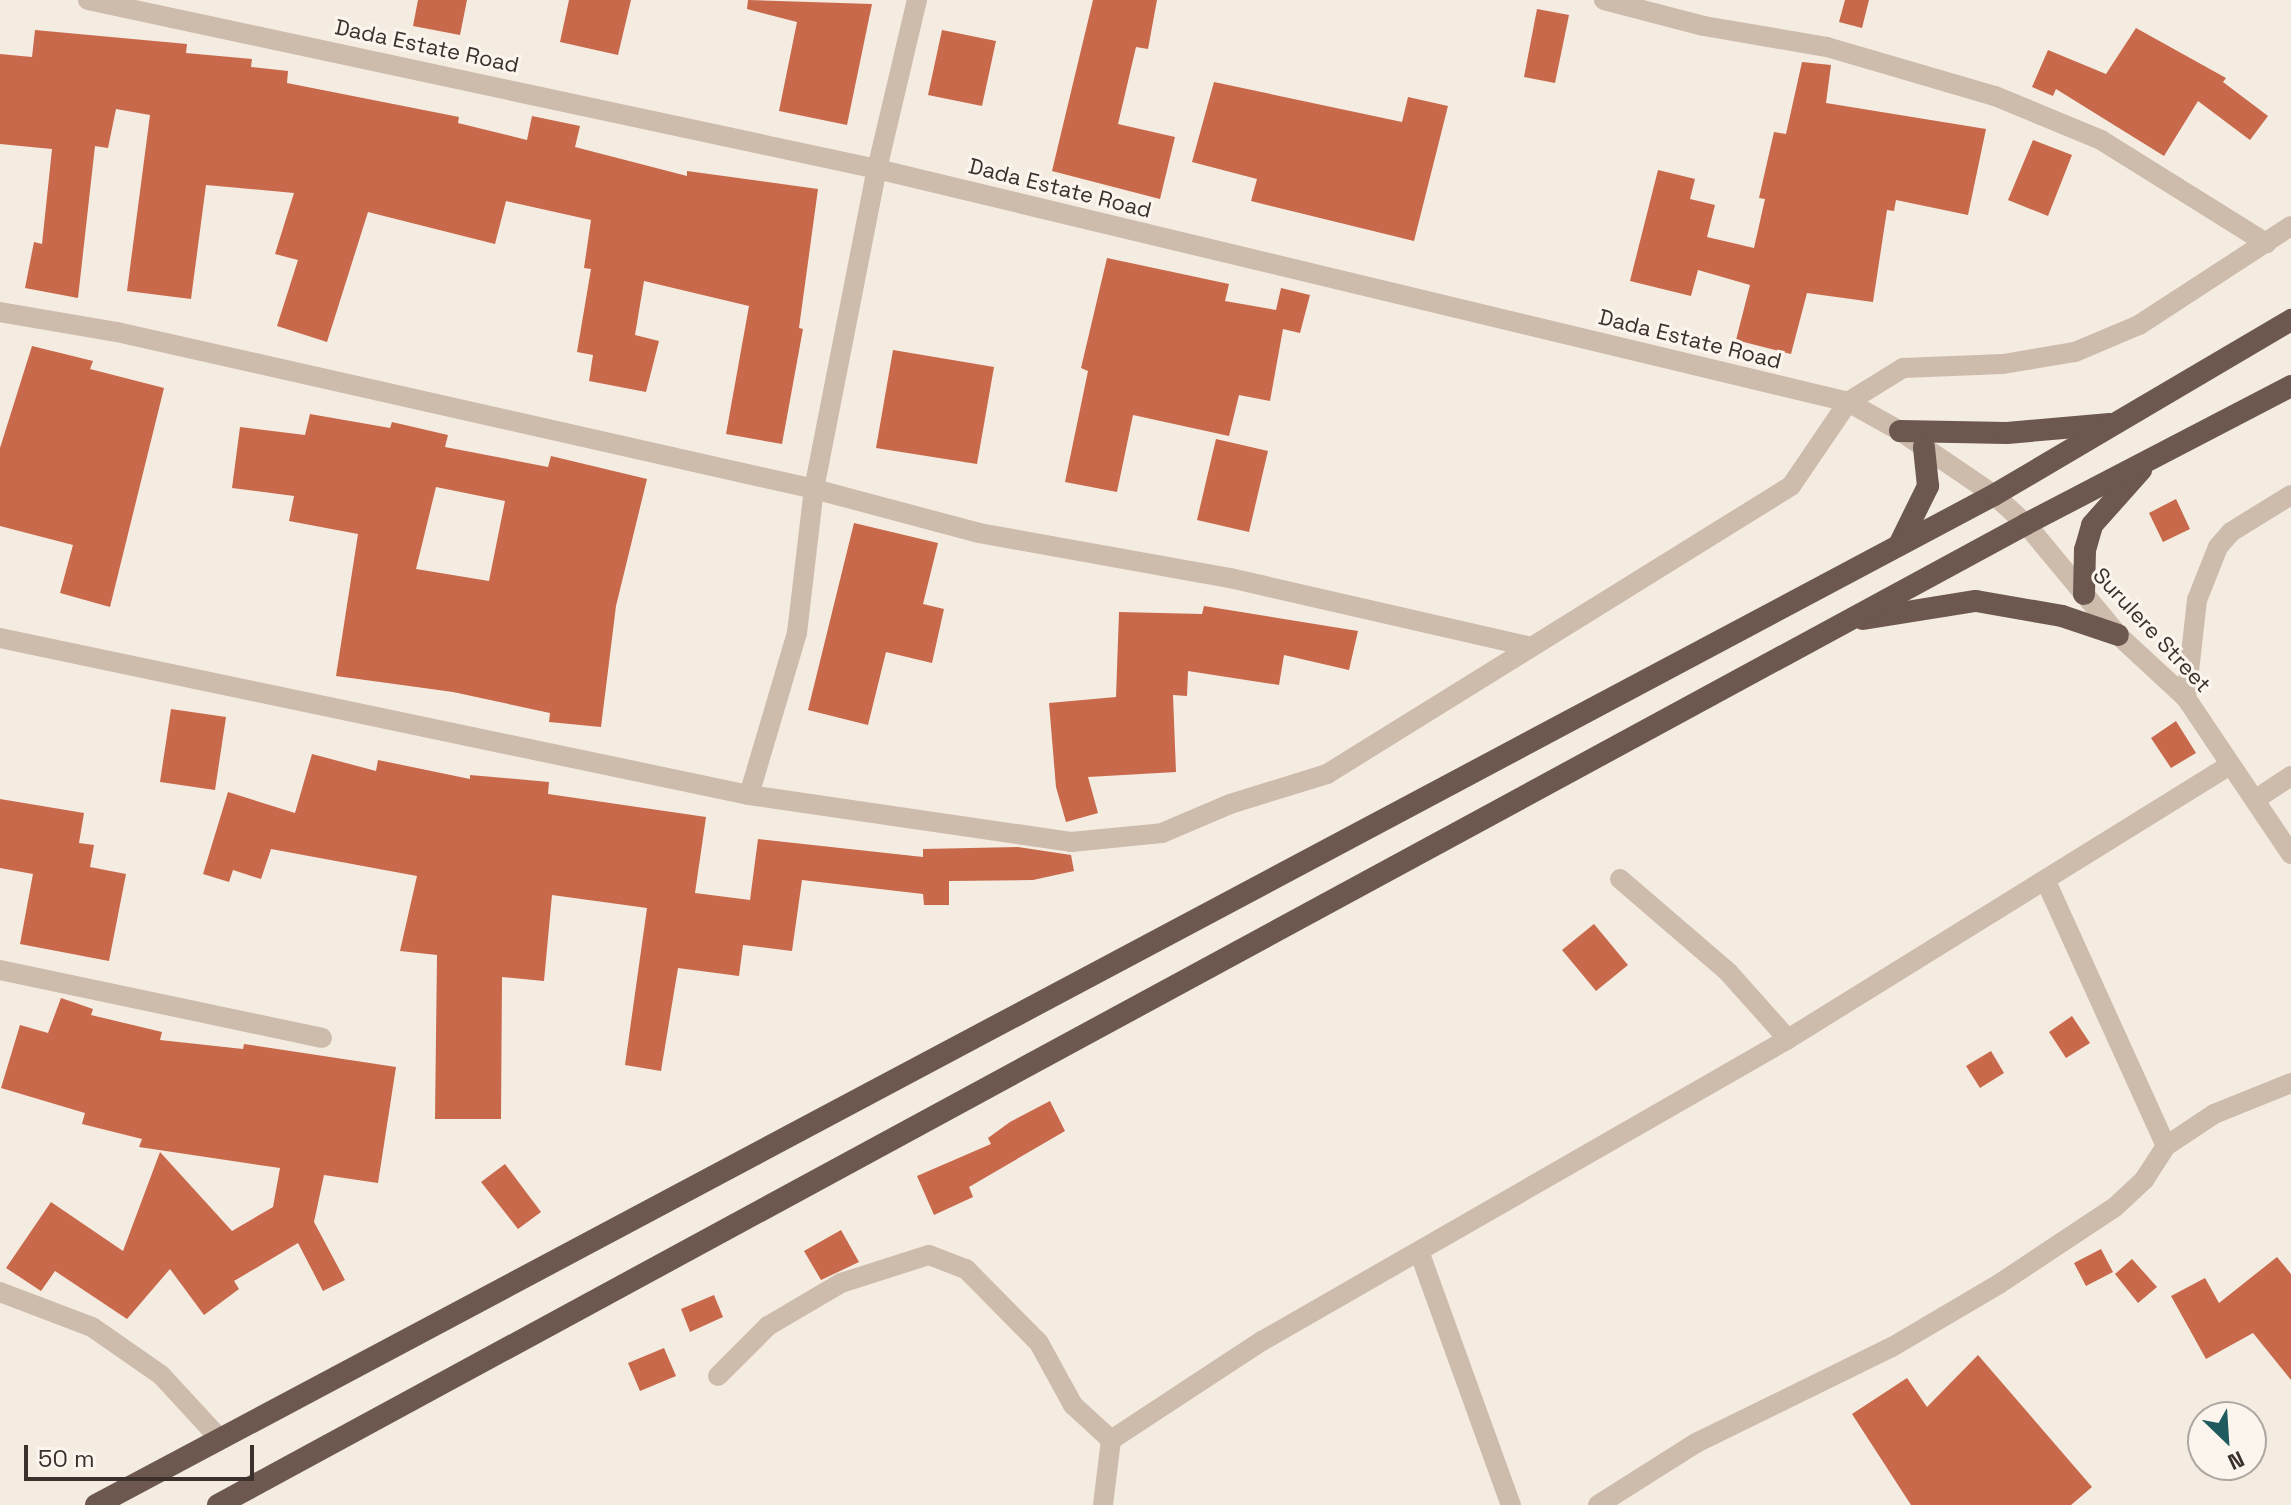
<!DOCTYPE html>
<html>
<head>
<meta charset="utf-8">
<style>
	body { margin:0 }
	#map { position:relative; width:2291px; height:1505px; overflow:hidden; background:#f4ebe1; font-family:"Space Grotesk",sans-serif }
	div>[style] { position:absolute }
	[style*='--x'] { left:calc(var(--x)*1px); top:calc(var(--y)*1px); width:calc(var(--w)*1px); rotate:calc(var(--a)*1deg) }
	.building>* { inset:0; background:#c8694b }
	.minor>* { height:20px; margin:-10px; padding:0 10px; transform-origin:10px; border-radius:10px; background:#cdbbac }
	.trunk>* { height:22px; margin:-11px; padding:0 11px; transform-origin:11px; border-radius:11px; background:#6c584f }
	span { translate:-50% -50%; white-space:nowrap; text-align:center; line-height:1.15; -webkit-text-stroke:6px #fbf5ee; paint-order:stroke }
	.street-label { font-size:22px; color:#3b302b }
	.north { position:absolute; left:2187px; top:1401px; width:80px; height:80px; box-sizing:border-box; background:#fbf5ee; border:2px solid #aea6a0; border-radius:50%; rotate:155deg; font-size:22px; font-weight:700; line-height:32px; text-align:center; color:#3b302b }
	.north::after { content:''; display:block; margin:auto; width:28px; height:36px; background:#1f5a5e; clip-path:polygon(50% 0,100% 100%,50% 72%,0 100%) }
	.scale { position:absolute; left:24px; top:1445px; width:230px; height:36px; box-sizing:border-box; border:4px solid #3b302b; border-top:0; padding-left:10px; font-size:24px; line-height:28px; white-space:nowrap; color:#3b302b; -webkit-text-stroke:6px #fbf5ee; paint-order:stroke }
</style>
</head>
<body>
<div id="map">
	<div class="building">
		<i style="clip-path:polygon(418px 0,467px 0,460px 35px,413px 26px)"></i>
		<i style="clip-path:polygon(569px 0,631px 0,618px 55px,560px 42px)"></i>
		<i style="clip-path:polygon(748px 0,872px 4px,847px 125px,779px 111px,797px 22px,747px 9px)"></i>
		<i style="clip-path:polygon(1093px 0,1157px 0,1148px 49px,1136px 47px,1118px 124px,1175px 137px,1160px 199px,1052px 171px)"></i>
		<i style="clip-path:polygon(1845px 0,1869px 0,1862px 28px,1839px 22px)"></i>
		<i style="clip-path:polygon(1537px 9px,1569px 15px,1555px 83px,1524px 77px)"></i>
		<i style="clip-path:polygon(2136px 28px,2226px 78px,2223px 82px,2268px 116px,2250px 140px,2198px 101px,2164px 156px,2056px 89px,2053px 96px,2032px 87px,2048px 50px,2106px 74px)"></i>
		<i style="clip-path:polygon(35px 30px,187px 44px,186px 53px,252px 59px,251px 67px,288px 71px,287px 83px,459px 117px,458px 123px,527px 140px,532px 116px,580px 126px,575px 147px,687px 176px,687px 171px,818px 189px,799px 328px,803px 329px,782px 444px,726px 434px,749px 306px,644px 281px,635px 335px,659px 341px,646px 392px,589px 381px,593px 355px,577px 352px,591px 269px,584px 268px,591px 220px,506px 201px,495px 244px,368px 212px,327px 342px,277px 326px,298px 260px,275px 254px,294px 193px,206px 185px,191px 299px,127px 291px,150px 115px,116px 109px,108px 148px,95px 146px,78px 298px,25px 288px,34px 242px,42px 244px,52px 149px,0 144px,0 54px,32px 57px)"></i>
		<i style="clip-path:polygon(942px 30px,996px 41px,982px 106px,928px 95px)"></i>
		<i style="clip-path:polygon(1802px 62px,1831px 65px,1826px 103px,1986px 129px,1968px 215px,1896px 200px,1894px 211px,1887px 210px,1873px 302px,1807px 293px,1791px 354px,1736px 340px,1750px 285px,1698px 270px,1691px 296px,1630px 281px,1658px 170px,1695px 179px,1690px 199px,1715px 205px,1707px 237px,1754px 248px,1765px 199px,1759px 198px,1774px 132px,1786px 134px)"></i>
		<i style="clip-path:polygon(1214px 82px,1402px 122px,1408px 97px,1448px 106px,1414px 241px,1251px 201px,1257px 179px,1192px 162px)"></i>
		<i style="clip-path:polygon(2033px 140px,2072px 155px,2048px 216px,2008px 200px)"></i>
		<i style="clip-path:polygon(1107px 258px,1229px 284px,1225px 301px,1276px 310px,1281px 288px,1310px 295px,1300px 333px,1283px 329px,1270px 401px,1239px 395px,1229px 436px,1133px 415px,1117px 492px,1065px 482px,1088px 371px,1081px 368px)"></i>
		<i style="clip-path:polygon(32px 346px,93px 361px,90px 369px,164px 388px,110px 607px,60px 593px,73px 545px,0 526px,0 448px)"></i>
		<i style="clip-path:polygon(893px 350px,994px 367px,977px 464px,876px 448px)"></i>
		<i style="clip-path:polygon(evenodd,310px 414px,390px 428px,392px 422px,448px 435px,445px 447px,548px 467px,551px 456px,647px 479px,616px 606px,601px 727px,549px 722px,550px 713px,453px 692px,336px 676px,358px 534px,289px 521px,294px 496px,232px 488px,240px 427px,305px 435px,310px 414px,436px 487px,505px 501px,489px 581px,416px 569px,436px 487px)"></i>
		<i style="clip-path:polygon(1216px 439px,1268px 451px,1249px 532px,1197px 520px)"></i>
		<i style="clip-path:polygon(2176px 499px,2190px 529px,2163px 542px,2149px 513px)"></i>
		<i style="clip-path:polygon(854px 523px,938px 543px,923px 604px,944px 609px,932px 663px,886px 652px,868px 725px,808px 710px)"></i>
		<i style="clip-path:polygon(1204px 606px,1358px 631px,1349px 670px,1284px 655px,1279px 685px,1188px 671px,1187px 696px,1173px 695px,1176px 772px,1088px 777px,1098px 813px,1066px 822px,1056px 787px,1049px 703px,1116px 697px,1119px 612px,1202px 614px)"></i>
		<i style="clip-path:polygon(171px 709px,226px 717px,215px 790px,160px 782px)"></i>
		<i style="clip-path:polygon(2176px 721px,2196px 753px,2171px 768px,2151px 738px)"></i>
		<i style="clip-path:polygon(312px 754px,376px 771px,378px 760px,470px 779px,470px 775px,549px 782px,548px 794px,706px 817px,695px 893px,750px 900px,758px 839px,923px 857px,923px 849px,1018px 847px,1071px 855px,1074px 871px,1033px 880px,949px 881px,949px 905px,924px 905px,923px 894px,802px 880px,792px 951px,743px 945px,739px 976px,678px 968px,661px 1071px,625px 1065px,647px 908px,552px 895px,544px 981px,502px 977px,501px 1119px,435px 1119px,437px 955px,400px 951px,417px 876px,271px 849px,261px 879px,233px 870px,229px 882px,203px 874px,228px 792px,295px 813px)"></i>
		<i style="clip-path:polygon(0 799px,84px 813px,79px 843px,94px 845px,90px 867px,126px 874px,109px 961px,20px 944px,33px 874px,0 868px)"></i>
		<i style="clip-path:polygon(1594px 924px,1628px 965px,1596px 991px,1562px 950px)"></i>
		<i style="clip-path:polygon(61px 998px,93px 1009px,91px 1015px,162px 1032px,160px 1040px,243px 1049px,244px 1044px,396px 1067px,378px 1183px,324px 1175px,314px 1222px,345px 1280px,323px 1291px,298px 1243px,234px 1281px,239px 1289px,204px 1315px,170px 1269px,127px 1319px,55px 1271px,41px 1291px,6px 1268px,51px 1202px,123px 1251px,160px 1152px,232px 1231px,273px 1207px,280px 1168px,139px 1147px,142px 1139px,82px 1124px,85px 1113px,1px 1088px,20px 1025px,48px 1033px)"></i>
		<i style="clip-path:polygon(2072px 1016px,2090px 1043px,2066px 1058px,2049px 1032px)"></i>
		<i style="clip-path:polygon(1991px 1051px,2004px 1073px,1980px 1088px,1966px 1066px)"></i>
		<i style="clip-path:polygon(1050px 1101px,1065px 1131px,969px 1187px,973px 1197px,934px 1215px,917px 1176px,991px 1144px,988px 1138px,1010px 1122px)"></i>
		<i style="clip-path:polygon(505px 1164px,541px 1212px,518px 1229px,481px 1182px)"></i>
		<i style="clip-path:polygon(841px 1230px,859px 1262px,821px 1280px,804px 1251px)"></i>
		<i style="clip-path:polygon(2101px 1249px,2113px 1272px,2086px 1286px,2074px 1263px)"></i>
		<i style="clip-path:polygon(2277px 1257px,2291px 1274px,2291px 1380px,2253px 1333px,2206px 1359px,2171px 1296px,2205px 1278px,2219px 1303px)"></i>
		<i style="clip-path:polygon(2132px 1259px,2157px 1287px,2138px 1303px,2115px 1274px)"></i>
		<i style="clip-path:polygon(714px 1295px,723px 1317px,690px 1332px,681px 1309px)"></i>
		<i style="clip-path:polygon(664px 1348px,676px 1376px,640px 1391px,628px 1363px)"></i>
		<i style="clip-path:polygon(1978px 1355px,2092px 1487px,2071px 1505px,1911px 1505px,1852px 1414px,1907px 1378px,1927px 1407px)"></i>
	</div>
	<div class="minor">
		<i style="--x:88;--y:0;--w:807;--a:12.09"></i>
		<i style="--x:877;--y:169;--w:999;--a:13.49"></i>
		<i style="--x:1848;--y:402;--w:60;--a:29.1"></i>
		<i style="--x:1900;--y:431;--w:114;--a:34.2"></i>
		<i style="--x:1994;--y:495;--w:43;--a:42.2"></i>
		<i style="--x:2026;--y:524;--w:144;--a:50.3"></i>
		<i style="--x:2118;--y:635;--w:93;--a:42.8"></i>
		<i style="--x:2186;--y:698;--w:188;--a:56.1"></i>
		<i style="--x:1604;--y:0;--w:103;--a:14.6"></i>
		<i style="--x:1704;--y:26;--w:125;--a:9.7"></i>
		<i style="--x:1827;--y:47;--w:175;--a:16.3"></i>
		<i style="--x:1995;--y:96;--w:115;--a:22.5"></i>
		<i style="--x:2101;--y:140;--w:195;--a:32"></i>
		<i style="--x:0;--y:312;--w:119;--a:9.7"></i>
		<i style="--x:117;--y:332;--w:714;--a:12.69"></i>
		<i style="--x:814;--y:489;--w:171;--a:14.9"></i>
		<i style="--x:979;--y:533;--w:255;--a:10.2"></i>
		<i style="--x:1230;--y:578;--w:306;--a:12.9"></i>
		<i style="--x:0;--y:638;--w:765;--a:11.84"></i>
		<i style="--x:749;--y:795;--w:169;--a:-73.5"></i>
		<i style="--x:797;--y:633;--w:145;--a:-83.3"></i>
		<i style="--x:814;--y:489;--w:326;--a:-78.9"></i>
		<i style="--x:877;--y:169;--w:174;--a:-76.7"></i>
		<i style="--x:2186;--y:698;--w:99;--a:-83.6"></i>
		<i style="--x:2197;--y:600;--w:57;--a:-68.4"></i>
		<i style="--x:2218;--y:547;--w:20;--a:-49"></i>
		<i style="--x:2231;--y:532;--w:70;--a:-31.7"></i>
		<i style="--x:749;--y:795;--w:325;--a:8.3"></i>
		<i style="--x:1071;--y:842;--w:91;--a:-5.6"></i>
		<i style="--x:1162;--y:833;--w:74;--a:-23.1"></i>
		<i style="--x:1230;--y:804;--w:102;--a:-17.2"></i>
		<i style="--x:1327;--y:774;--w:546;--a:-31.83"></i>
		<i style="--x:1791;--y:486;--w:102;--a:-55.8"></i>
		<i style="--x:1848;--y:402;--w:65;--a:-31.7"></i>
		<i style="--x:1903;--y:368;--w:100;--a:-2.3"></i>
		<i style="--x:2003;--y:364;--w:73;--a:-9.5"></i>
		<i style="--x:2075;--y:352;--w:69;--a:-22.9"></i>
		<i style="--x:2139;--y:325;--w:181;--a:-33.1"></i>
		<i style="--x:2256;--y:799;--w:42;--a:-33.3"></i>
		<i style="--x:1620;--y:879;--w:143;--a:40.7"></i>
		<i style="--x:1728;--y:972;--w:90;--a:48.2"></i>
		<i style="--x:0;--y:970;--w:329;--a:11.9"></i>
		<i style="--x:2166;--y:1146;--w:58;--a:-33.7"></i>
		<i style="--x:2214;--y:1114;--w:83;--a:-21.9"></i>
		<i style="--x:1420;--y:1254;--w:267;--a:70.1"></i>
		<i style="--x:0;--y:1292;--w:98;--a:20.8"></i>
		<i style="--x:92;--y:1327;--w:84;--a:34.8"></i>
		<i style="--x:161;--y:1375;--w:87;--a:47.3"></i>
		<i style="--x:718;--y:1376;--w:71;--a:-45"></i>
		<i style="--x:768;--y:1326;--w:85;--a:-30.5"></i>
		<i style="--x:841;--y:1283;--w:92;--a:-17.7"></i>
		<i style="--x:929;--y:1255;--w:40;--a:21"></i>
		<i style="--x:966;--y:1269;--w:104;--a:45.4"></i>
		<i style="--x:1039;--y:1343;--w:71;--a:61.3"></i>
		<i style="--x:1073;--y:1405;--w:52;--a:42.6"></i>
		<i style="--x:1103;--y:1505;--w:65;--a:-83"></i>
		<i style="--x:1111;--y:1440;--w:181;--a:-33.3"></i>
		<i style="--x:1262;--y:1341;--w:607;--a:-29.86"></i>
		<i style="--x:1788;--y:1039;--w:520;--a:-31.8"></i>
		<i style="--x:1598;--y:1505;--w:116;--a:-32.3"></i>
		<i style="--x:1696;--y:1443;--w:218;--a:-26.1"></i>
		<i style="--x:1892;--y:1347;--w:124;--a:-30.5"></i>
		<i style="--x:1999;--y:1284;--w:139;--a:-33.6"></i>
		<i style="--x:2115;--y:1207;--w:40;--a:-43"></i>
		<i style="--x:2144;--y:1180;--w:40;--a:-57.1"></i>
		<i style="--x:2166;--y:1146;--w:290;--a:-114.4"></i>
	</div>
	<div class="trunk">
		<i style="--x:1900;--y:431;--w:107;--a:1.1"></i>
		<i style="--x:2007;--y:433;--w:103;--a:-5"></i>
		<i style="--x:1899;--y:545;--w:66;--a:-63.8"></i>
		<i style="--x:1928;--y:486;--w:39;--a:-96"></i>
		<i style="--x:2084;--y:594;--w:44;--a:-88.7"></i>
		<i style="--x:2085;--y:550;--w:26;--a:-74"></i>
		<i style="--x:2092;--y:525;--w:74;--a:-48.3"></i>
		<i style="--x:1863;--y:619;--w:114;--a:-9.1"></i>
		<i style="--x:1976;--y:601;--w:87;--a:9.9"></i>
		<i style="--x:2062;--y:616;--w:59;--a:18.7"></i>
		<i style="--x:96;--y:1505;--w:2150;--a:-28.02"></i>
		<i style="--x:1994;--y:495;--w:345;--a:-30.5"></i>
		<i style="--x:218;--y:1505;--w:2057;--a:-28.48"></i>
		<i style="--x:2026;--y:524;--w:299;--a:-27.5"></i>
	</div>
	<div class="street-label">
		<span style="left:427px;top:46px;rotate:12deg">Dada Estate Road</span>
		<span style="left:1060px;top:188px;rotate:14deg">Dada Estate Road</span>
		<span style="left:1690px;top:339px;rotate:14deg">Dada Estate Road</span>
		<span style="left:2152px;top:630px;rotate:47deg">Surulere Street</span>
	</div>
	<div class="north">N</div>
	<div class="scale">50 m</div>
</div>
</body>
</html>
